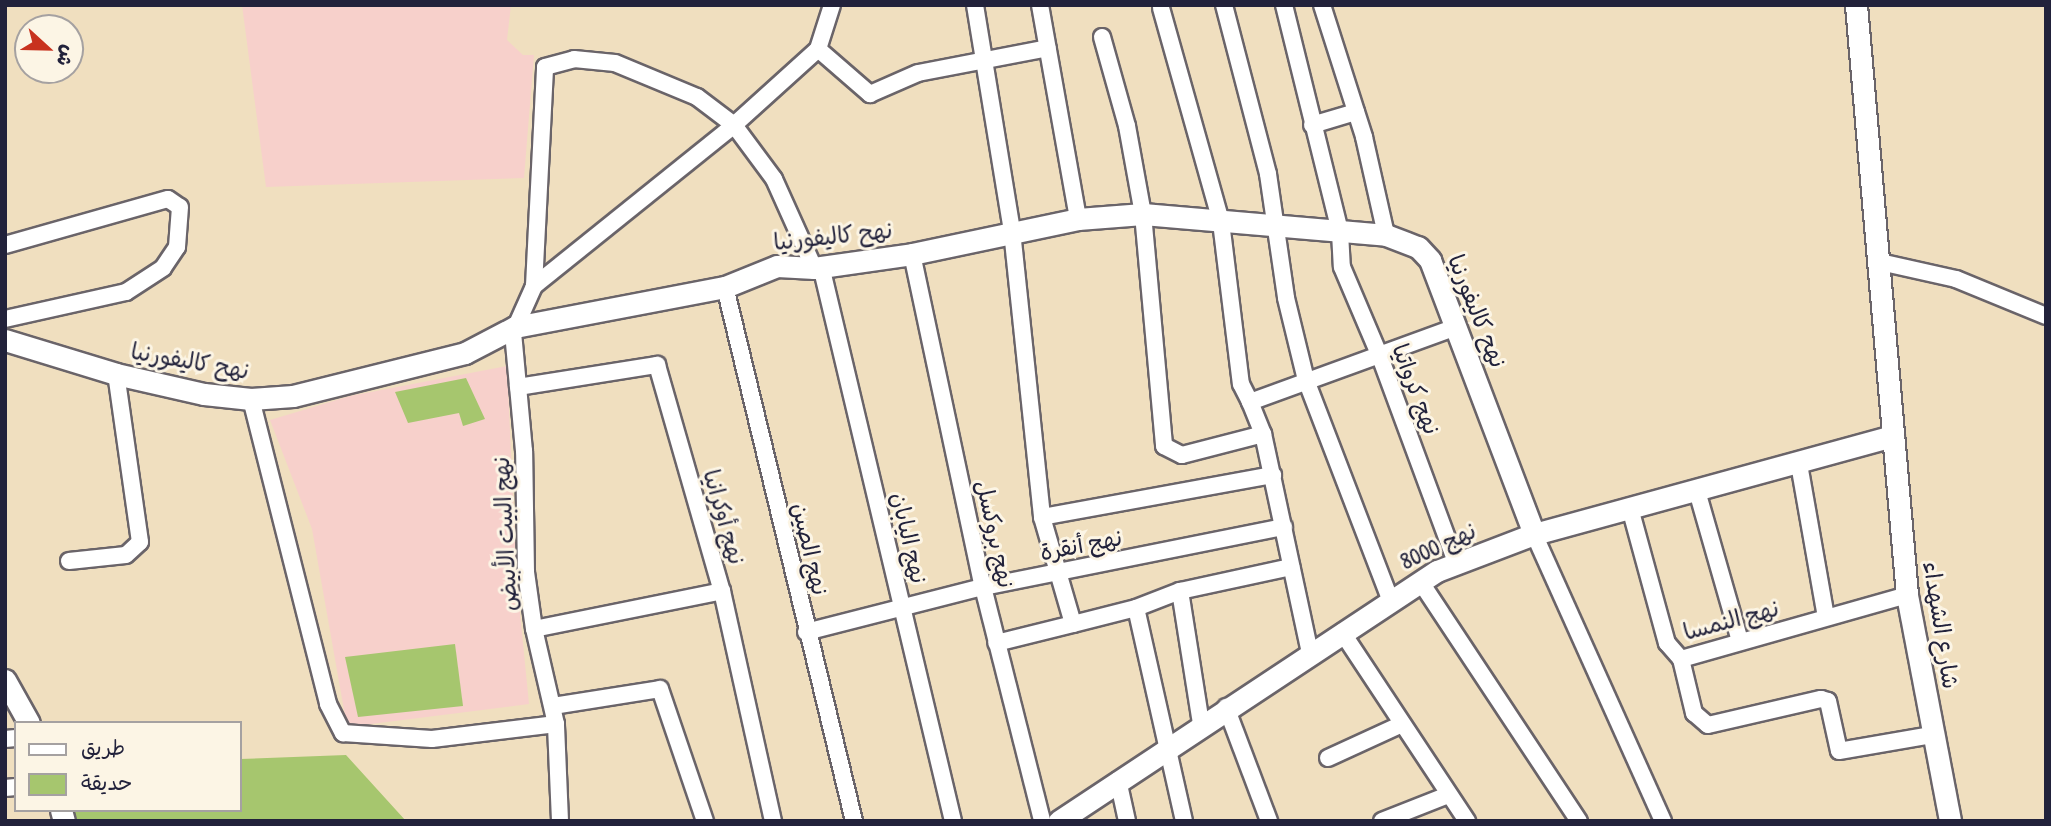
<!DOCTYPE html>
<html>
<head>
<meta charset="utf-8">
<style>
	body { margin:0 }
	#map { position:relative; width:2051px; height:826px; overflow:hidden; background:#f0dfbf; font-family:"Patrick Hand","Playpen Sans Arabic",sans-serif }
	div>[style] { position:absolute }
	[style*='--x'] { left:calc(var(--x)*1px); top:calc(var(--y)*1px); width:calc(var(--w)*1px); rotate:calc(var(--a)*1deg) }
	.built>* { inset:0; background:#f7d0cb }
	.green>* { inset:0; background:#a6c66e }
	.roads { filter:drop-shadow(2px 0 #6a6469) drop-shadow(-2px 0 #6a6469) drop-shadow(0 2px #6a6469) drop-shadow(0 -2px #6a6469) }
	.minor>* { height:16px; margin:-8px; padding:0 8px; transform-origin:8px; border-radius:8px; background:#fff }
	.tertiary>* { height:21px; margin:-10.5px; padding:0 10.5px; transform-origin:10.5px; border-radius:10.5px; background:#fff }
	span { translate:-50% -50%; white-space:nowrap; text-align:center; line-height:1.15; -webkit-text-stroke:6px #fcf5e5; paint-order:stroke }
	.street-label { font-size:23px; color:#22223b }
	.frame { position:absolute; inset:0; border:7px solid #22223b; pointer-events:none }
	.legend { position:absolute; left:14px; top:721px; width:228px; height:91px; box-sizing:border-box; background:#fcf5e5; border:2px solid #a5a1a1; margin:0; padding:9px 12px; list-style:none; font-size:21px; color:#22223b }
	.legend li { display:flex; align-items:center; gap:14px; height:35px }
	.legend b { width:35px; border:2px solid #a5a1a1 }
	.north { position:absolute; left:14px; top:14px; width:70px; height:70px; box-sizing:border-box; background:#fcf5e5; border:2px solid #a5a1a1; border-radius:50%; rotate:112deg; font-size:19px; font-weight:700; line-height:28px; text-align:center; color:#22223b }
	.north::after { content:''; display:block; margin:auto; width:24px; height:32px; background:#c8321e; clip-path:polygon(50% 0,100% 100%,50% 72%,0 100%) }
</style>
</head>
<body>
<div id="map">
	<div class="built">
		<i style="clip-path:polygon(242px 5px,511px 5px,507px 40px,523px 55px,534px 55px,524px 178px,266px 187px)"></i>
		<i style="clip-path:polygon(507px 366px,517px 583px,529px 704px,347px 727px,312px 529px,270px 420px,350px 396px)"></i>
	</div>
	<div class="green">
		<i style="clip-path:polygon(466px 378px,485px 419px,463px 426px,459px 413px,408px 423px,395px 392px)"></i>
		<i style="clip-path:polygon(455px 644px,463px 706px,358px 717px,345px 657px)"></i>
		<i style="clip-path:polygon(346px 755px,406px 821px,69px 821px,66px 810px,240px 810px,240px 759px)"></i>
	</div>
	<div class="roads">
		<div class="minor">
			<i style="--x:975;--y:5;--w:229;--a:80.7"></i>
			<i style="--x:1012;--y:231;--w:288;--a:84"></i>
			<i style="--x:1042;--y:517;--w:111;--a:73.8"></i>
			<i style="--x:1073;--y:624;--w:79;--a:166.1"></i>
			<i style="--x:1040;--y:5;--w:217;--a:79.9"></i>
			<i style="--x:1224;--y:5;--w:175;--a:75.4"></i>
			<i style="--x:1268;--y:174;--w:125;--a:81.7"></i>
			<i style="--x:1286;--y:298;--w:84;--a:76.3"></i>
			<i style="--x:1306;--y:380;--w:235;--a:69"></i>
			<i style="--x:1284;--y:5;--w:234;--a:76.1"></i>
			<i style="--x:1340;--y:232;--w:35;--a:87"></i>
			<i style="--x:1342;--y:267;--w:95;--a:67"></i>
			<i style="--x:1379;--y:354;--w:222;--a:69.7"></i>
			<i style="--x:1322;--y:5;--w:139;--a:72.3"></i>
			<i style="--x:1364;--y:137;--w:100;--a:77.3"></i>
			<i style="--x:1161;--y:8;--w:222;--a:74.3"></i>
			<i style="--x:1221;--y:222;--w:163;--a:83"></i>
			<i style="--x:1241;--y:384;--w:20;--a:63"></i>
			<i style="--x:1102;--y:37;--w:92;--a:74.3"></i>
			<i style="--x:1127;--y:126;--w:89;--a:79.7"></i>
			<i style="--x:1143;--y:214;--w:233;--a:84.8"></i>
			<i style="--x:1164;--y:446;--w:20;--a:27"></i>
			<i style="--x:1182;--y:455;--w:84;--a:-14.5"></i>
			<i style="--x:818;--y:49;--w:69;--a:40.9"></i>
			<i style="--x:870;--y:94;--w:52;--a:-23.6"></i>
			<i style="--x:918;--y:73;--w:132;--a:-10.9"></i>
			<i style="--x:1312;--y:125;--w:46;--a:-16.5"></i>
			<i style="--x:5;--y:245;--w:169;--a:-15.8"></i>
			<i style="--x:168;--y:199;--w:14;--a:34"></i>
			<i style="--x:180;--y:207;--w:40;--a:94.3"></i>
			<i style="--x:177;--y:247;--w:25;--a:124"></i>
			<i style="--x:163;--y:268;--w:44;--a:147"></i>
			<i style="--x:126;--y:292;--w:124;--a:167.4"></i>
			<i style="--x:912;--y:254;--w:340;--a:78"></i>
			<i style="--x:983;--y:587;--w:241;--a:75.8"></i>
			<i style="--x:1880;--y:262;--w:78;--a:12.6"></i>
			<i style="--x:1956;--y:279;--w:97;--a:22.3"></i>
			<i style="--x:821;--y:266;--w:570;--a:76.62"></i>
			<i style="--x:534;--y:286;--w:257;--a:-38.8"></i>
			<i style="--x:734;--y:125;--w:113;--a:-42.1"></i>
			<i style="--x:818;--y:49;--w:46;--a:-72.3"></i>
			<i style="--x:725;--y:287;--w:549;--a:76.42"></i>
			<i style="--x:518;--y:387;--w:141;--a:-9"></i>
			<i style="--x:657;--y:365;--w:235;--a:74"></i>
			<i style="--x:722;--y:591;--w:236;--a:77.5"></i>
			<i style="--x:251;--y:399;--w:315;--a:75.8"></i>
			<i style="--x:328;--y:704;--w:33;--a:63"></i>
			<i style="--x:343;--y:733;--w:89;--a:3.9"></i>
			<i style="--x:432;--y:739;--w:125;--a:-6.9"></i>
			<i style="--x:1799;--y:464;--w:155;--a:80"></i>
			<i style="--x:1697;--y:491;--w:156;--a:74"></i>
			<i style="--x:1630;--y:508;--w:140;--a:74.7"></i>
			<i style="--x:1667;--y:643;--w:21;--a:49"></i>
			<i style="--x:1681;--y:659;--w:235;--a:-15.8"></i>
			<i style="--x:1042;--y:517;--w:235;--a:-10.3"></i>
			<i style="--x:1534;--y:534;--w:315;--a:65.8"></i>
			<i style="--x:69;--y:561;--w:57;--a:-6"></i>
			<i style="--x:126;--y:555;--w:19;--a:-43"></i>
			<i style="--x:140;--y:542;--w:170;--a:-98.1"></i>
			<i style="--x:1420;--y:581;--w:288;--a:56.5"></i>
			<i style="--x:1180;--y:591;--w:135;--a:81"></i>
			<i style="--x:1073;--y:624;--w:65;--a:-14.3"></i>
			<i style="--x:534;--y:629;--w:192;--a:-11.4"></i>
			<i style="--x:806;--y:632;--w:183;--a:-14.3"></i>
			<i style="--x:983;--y:587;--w:307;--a:-11.3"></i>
			<i style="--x:1342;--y:632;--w:227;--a:56.5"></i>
			<i style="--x:1310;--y:653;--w:224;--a:-102.1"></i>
			<i style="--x:1263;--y:434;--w:35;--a:-112"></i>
			<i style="--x:1250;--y:402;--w:219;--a:-20"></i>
			<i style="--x:1681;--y:659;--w:56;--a:76.5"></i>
			<i style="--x:1694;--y:713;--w:18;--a:41"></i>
			<i style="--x:1708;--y:725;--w:116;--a:-13"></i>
			<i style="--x:1821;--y:699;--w:7;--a:16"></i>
			<i style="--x:1828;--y:701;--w:51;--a:77.6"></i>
			<i style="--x:1839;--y:751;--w:94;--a:-9.8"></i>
			<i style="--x:553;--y:706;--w:108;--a:-9"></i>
			<i style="--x:660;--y:689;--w:139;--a:71.2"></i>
			<i style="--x:1226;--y:707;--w:122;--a:69.3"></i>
			<i style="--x:5;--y:739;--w:11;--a:-5"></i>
			<i style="--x:1328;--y:758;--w:81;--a:-24.7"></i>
			<i style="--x:1118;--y:780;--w:42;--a:77.6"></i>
			<i style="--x:5;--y:788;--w:11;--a:-5"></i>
			<i style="--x:560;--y:821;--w:97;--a:-92.4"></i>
			<i style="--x:556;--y:724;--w:98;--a:-103"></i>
			<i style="--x:534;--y:629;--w:58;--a:-98"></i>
			<i style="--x:526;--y:572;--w:121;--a:-90.9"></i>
			<i style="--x:524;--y:451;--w:119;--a:-95.3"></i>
			<i style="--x:513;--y:333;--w:51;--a:-65.9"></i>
			<i style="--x:534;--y:286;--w:219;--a:-87.1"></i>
			<i style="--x:545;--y:67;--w:30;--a:-15"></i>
			<i style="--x:574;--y:59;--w:41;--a:5.6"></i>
			<i style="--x:615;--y:63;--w:89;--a:22.5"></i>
			<i style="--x:697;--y:97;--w:46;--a:37.1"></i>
			<i style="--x:734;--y:125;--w:67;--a:53.5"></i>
			<i style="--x:774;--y:179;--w:98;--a:65.8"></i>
			<i style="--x:1184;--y:821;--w:218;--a:-102.7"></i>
			<i style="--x:1136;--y:608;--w:47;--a:-21.1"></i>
			<i style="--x:1180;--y:591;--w:114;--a:-12.2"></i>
			<i style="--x:1382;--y:821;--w:71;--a:-21.5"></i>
		</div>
		<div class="tertiary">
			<i style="--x:1856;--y:5;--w:592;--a:85.06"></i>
			<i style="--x:1907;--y:595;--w:230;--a:79.2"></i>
			<i style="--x:5;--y:340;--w:116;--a:17"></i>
			<i style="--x:116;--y:374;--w:90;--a:12.8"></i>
			<i style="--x:204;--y:394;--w:47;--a:6.1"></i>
			<i style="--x:251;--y:399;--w:42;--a:-4.1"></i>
			<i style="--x:293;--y:396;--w:177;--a:-14"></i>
			<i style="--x:465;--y:353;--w:56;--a:-27.5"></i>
			<i style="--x:515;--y:327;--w:214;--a:-10.8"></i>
			<i style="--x:725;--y:287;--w:56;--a:-22"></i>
			<i style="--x:777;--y:266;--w:37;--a:3"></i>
			<i style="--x:814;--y:268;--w:99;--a:-8.1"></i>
			<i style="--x:912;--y:254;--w:170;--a:-11.9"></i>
			<i style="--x:1078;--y:219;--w:65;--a:-4.4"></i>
			<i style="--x:1143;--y:214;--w:244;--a:4.9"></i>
			<i style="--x:1386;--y:235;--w:34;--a:21"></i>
			<i style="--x:1418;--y:247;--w:18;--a:47"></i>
			<i style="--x:1430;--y:260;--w:293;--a:69.2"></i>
			<i style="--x:5;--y:680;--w:49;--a:60.8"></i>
			<i style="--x:61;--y:810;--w:11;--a:75"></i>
			<i style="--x:1059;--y:821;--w:453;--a:-33.5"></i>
			<i style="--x:1437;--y:571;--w:104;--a:-20.9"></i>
			<i style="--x:1534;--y:534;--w:372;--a:-15.3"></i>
		</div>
	</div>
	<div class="street-label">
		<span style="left:833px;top:236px;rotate:-6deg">نهح كاليفورنيا</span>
		<span style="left:1477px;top:311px;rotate:68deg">نهح كاليفورنيا</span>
		<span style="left:190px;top:361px;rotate:10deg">نهح كاليفورنيا</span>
		<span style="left:1416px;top:389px;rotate:69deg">نهج كرواتيا</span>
		<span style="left:724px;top:517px;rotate:74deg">نهج أوكرانيا</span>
		<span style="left:505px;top:534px;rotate:-93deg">نهج البيت الأبيض</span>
		<span style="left:995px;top:534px;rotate:78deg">نهج بروكسل</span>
		<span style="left:909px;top:538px;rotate:77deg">نهج اليابان</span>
		<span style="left:1081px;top:545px;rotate:-11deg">نهج أنقرة</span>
		<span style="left:1438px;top:546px;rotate:-25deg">نهج 8000</span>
		<span style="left:810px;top:549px;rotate:77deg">نهج الصين</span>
		<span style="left:1731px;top:620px;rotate:-15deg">نهج النمسا</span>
		<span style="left:1941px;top:625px;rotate:81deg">شارع الشهداء</span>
	</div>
	<div class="frame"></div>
	<ul class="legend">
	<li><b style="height:9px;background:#fff"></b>طريق</li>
	<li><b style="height:19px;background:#a6c66e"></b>حديقة</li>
	</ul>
	<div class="north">ش</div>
</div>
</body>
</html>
